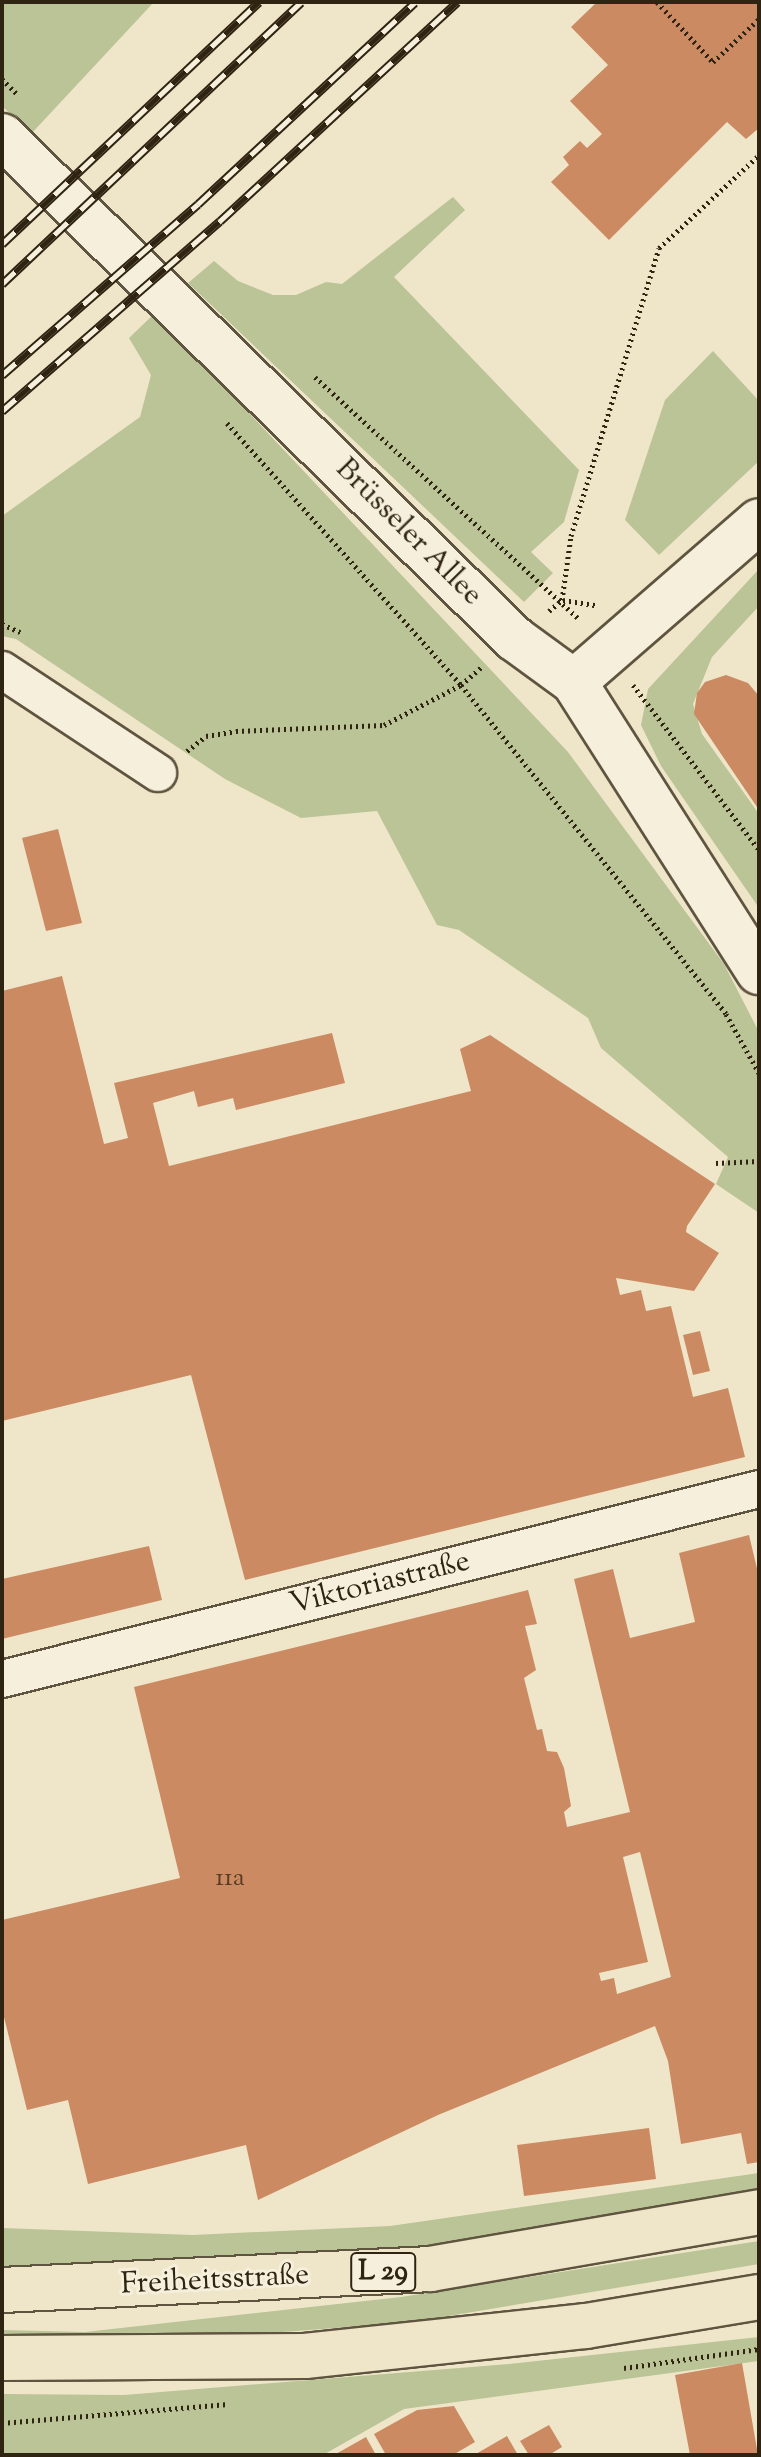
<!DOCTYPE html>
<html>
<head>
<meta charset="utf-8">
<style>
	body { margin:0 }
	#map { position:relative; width:761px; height:2457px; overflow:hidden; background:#efe6c9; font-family:"Sorts Mill Goudy",serif }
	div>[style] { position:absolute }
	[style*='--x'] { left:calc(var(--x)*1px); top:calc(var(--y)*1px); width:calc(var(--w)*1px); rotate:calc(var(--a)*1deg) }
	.green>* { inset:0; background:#bac496 }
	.building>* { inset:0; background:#cb8a62 }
	.path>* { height:5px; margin-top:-2.5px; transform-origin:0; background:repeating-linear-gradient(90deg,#2f2311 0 2px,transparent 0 6px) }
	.roads { filter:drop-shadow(2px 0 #5f543f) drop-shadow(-2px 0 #5f543f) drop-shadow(0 2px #5f543f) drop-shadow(0 -2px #5f543f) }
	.minor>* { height:36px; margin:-18px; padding:0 18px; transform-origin:18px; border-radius:18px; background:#f5efdc }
	.tertiary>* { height:44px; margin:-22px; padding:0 22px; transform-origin:22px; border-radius:22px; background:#f5efdc }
	.secondary>* { height:44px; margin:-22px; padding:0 22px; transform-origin:22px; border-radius:22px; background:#f5efdc }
	.primary>* { height:44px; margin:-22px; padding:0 22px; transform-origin:22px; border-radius:22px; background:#efe6c9 }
	.rail>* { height:9px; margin-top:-4.5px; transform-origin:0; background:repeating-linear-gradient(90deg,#f5efdc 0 18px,#2f2311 0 36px); box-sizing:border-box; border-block:2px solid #2f2311 }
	span { translate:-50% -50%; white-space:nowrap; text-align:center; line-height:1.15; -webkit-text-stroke:6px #f5efdc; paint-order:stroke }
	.number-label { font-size:26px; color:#563d25 }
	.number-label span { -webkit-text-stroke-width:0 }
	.shield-label span { padding:2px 6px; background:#f5efdc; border:2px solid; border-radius:6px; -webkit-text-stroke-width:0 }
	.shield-label { font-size:28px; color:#2f2311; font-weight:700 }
	.street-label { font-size:30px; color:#2f2311 }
	.frame { position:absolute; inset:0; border:4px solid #2f2311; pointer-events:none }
</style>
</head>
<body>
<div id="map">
	<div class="green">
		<i style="clip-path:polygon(2px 2px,154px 2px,31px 134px,2px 106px)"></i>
		<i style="clip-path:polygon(453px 197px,465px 210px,394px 277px,579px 470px,564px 522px,531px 552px,553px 573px,524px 602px,188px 283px,214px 261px,238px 281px,273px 295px,296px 295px,326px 282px,342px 284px)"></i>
		<i style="clip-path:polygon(155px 313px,568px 752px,724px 964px,759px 1032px,759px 1213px,716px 1184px,728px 1157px,601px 1048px,588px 1018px,459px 930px,437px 925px,377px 811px,301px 818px,225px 779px,16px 639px,2px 636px,2px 516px,140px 417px,151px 375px,129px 338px)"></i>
		<i style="clip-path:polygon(713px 351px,759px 401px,759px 461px,659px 555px,625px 520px,665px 400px)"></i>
		<i style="clip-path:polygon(759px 569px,759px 606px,712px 657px,693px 704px,702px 734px,759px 814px,759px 908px,661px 766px,641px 725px,648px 689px)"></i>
		<i style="clip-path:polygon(759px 2173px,759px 2192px,523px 2234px,352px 2253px,2px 2268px,2px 2228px,193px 2235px,390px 2226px)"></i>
		<i style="clip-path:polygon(759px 2241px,759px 2264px,413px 2322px,87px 2347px,2px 2344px,2px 2330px,85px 2332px,401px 2297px)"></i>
		<i style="clip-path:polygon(759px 2337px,759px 2361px,404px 2409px,323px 2455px,2px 2455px,2px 2394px,124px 2395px,509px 2364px)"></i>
	</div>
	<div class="building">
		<i style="clip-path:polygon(597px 2px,759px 2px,759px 128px,746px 139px,727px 122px,609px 240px,551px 182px,569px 165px,563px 157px,580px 141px,587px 148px,602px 134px,570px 101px,608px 65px,571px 27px)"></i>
		<i style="clip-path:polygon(726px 675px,748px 683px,759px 696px,759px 810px,694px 714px,697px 693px,705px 682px)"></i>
		<i style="clip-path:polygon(58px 829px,82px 923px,46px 931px,22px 838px)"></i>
		<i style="clip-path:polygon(62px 976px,104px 1144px,128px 1138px,114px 1083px,332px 1033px,345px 1083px,236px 1110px,233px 1098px,198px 1107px,194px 1091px,153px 1103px,169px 1166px,471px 1091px,460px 1049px,490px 1035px,715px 1184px,687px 1226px,686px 1232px,719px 1253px,694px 1291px,616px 1278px,620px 1295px,641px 1290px,646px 1311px,671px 1306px,693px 1397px,728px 1388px,745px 1457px,245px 1580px,191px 1375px,2px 1421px,2px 991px)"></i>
		<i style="clip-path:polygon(700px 1331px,710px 1371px,693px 1375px,683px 1335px)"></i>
		<i style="clip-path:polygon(evenodd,749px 1535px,759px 1577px,759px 2162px,747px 2164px,741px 2133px,681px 2144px,668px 2061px,655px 2026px,438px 2115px,258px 2200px,246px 2145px,88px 2184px,68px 2100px,27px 2110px,2px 2009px,2px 1920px,180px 1878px,134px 1687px,528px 1590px,537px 1624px,525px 1626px,536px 1670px,524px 1678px,537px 1730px,542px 1729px,547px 1751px,557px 1752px,564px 1768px,571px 1806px,564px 1812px,567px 1827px,630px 1812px,574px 1579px,613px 1569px,630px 1638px,695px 1622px,679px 1553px,749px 1535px,640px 1852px,671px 1977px,617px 1994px,614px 1978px,601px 1981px,599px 1973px,648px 1962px,623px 1857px,640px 1852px)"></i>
		<i style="clip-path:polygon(149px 1546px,162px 1600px,2px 1639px,2px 1579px)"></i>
		<i style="clip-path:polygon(649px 2128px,656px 2179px,524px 2196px,517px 2145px)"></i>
		<i style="clip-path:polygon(742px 2363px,758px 2455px,690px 2455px,675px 2375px)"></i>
		<i style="clip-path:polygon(454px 2406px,475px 2442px,453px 2455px,386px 2455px,374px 2434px,417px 2410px)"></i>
		<i style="clip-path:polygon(549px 2425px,562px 2447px,549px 2455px,529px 2455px,520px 2441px)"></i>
		<i style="clip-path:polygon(507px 2436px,518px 2455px,474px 2455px)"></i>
		<i style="clip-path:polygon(366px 2437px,376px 2455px,334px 2455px)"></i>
	</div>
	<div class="path">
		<i style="--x:657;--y:2;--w:82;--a:47"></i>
		<i style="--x:713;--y:62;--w:63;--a:-43.1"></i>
		<i style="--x:2;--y:79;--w:23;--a:45"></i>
		<i style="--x:315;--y:377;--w:358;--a:42.5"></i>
		<i style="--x:227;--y:423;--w:351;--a:48.2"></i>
		<i style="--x:461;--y:685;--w:422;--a:51.1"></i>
		<i style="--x:726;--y:1014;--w:68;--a:60.8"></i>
		<i style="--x:563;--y:600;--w:33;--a:9"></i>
		<i style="--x:549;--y:611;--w:17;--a:-40"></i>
		<i style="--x:562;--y:600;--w:65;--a:-82"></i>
		<i style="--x:571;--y:536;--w:301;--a:-73"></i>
		<i style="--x:659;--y:248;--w:137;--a:-42.9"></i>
		<i style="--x:2;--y:624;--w:22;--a:24"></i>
		<i style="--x:633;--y:685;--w:208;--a:52.6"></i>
		<i style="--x:187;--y:751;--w:24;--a:-38"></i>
		<i style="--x:206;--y:736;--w:30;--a:-9"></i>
		<i style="--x:236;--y:731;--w:148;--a:-2.3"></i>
		<i style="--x:384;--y:725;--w:87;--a:-27.5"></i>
		<i style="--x:461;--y:685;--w:29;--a:-41"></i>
		<i style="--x:716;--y:1163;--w:43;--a:-2.7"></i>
		<i style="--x:624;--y:2368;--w:136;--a:-8"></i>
		<i style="--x:2;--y:2423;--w:227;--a:-4.8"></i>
	</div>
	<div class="roads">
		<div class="minor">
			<i style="--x:2;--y:670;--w:187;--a:33.4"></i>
			<i style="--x:2;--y:1679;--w:780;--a:-14.09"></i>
		</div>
		<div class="tertiary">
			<i style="--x:574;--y:682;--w:245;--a:-41"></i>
		</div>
		<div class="secondary">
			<i style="--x:2;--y:136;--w:718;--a:44.44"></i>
			<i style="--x:515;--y:639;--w:73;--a:36.1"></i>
			<i style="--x:574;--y:682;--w:344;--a:57.5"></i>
		</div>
		<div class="primary">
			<i style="--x:2;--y:2290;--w:429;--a:-2.8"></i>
			<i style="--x:430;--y:2269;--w:334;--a:-9.8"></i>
			<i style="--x:2;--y:2358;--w:303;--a:-0.4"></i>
			<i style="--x:305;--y:2356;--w:283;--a:-6.1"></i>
			<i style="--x:586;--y:2326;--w:175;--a:-9.5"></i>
		</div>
	</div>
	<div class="rail">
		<i style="--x:2;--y:244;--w:353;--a:-43.3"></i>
		<i style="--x:2;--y:284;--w:411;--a:-43.3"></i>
		<i style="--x:2;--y:375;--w:260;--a:-41.1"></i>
		<i style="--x:198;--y:204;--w:296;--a:-42.9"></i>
		<i style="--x:2;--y:411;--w:289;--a:-41.1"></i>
		<i style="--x:220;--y:221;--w:323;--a:-42.7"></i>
	</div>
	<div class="number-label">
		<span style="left:230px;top:1879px">11a</span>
	</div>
	<div class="shield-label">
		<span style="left:383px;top:2272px">L 29</span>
	</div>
	<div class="street-label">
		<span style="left:408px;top:533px;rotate:45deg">Brüsseler Allee</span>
		<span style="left:380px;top:1584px;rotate:-14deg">Viktoriastraße</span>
		<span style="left:215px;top:2281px;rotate:-3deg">Freiheitsstraße</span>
	</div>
	<div class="frame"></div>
</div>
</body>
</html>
